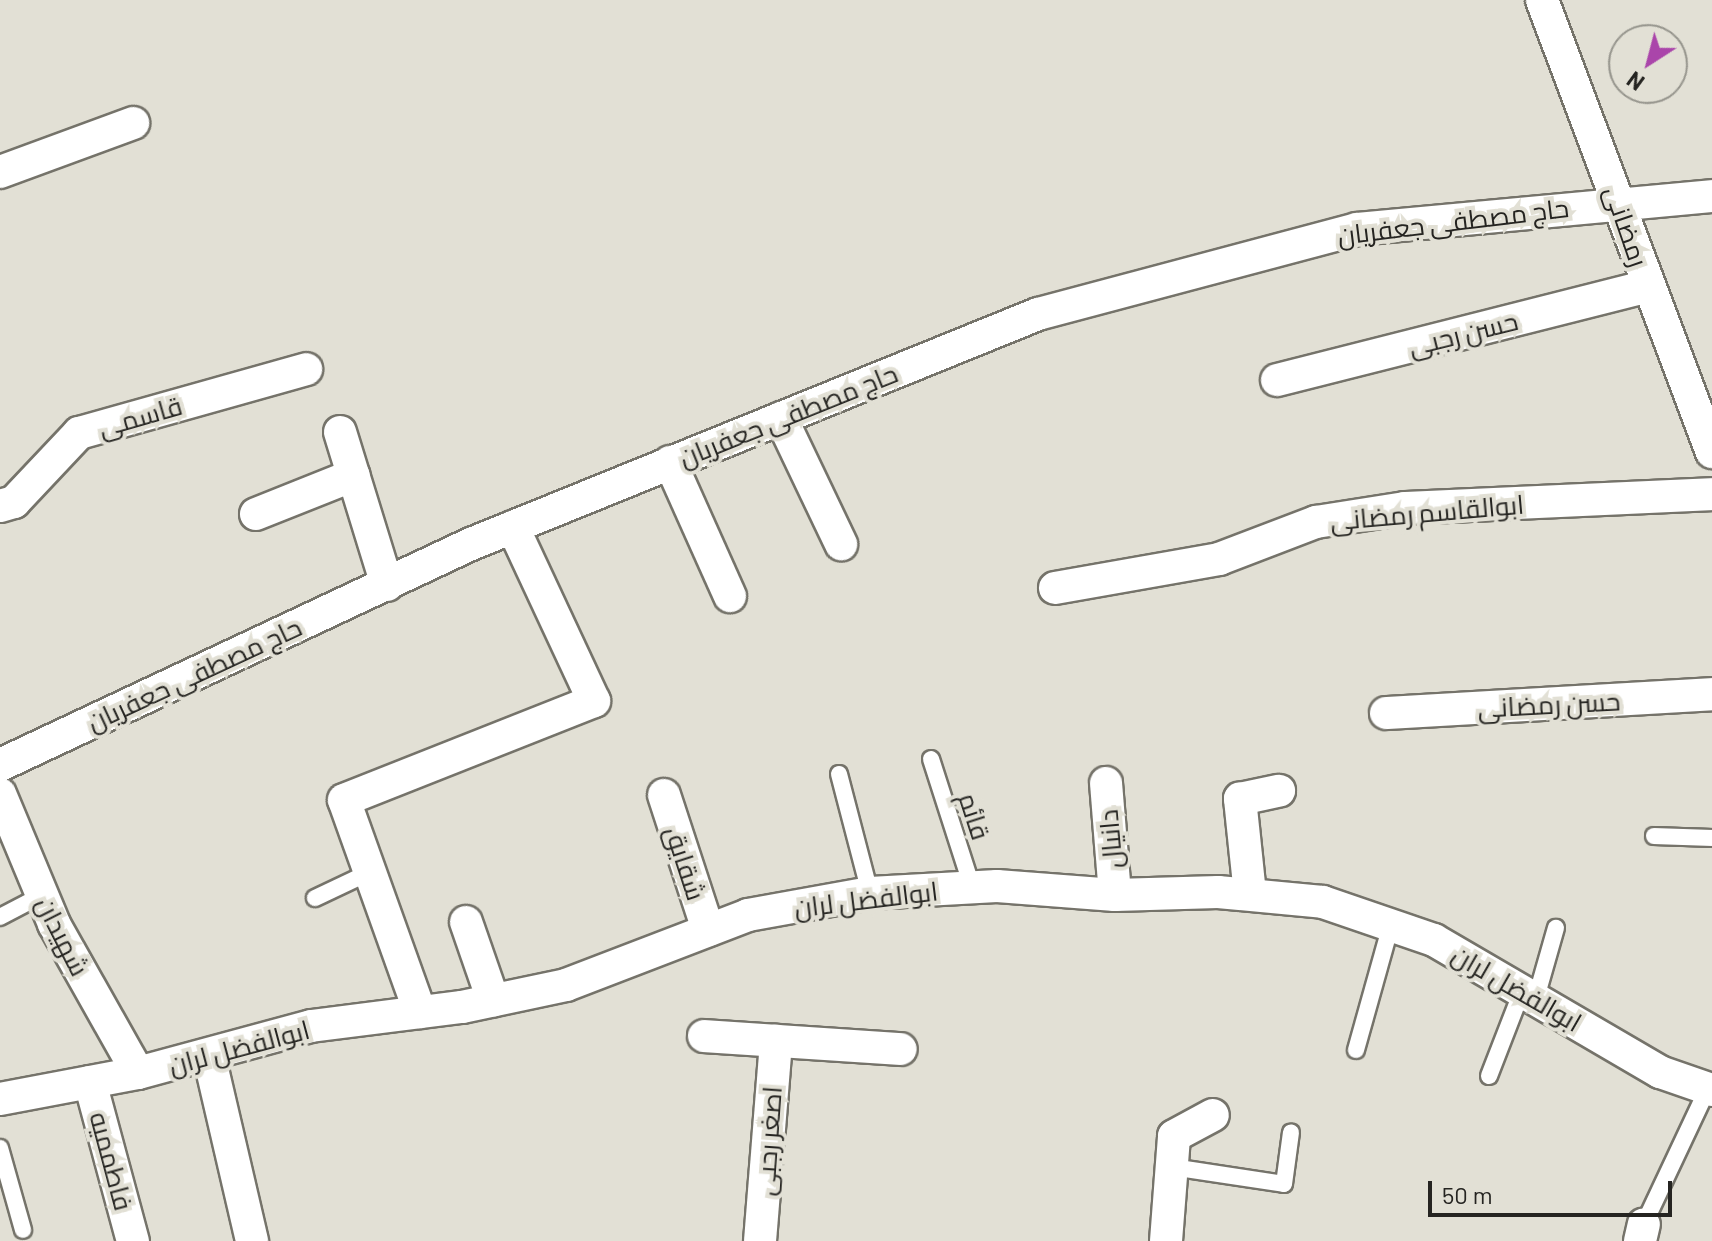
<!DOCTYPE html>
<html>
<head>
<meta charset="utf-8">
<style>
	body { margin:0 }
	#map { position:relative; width:1712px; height:1241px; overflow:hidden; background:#e2e0d5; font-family:Barlow,Cairo,sans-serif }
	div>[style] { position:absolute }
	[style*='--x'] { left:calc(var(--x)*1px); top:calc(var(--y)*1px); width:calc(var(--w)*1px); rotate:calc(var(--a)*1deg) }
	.roads { filter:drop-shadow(2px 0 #75736a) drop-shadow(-2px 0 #75736a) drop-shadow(0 2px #75736a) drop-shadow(0 -2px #75736a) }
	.lane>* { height:16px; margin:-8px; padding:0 8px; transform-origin:8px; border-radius:8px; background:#fff }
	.street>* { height:32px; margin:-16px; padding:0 16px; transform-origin:16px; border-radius:16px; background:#fff }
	span { translate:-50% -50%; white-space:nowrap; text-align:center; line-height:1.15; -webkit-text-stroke:8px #e2e0d5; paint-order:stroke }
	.street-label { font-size:26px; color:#252421 }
	.north { position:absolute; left:1608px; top:24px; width:80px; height:80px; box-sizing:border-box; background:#e2e0d5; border:2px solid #96958d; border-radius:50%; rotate:216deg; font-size:22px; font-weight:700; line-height:32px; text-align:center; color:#252421 }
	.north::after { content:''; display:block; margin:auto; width:28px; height:36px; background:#aa45aa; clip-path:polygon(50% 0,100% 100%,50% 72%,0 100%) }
	.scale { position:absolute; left:1428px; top:1181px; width:244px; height:36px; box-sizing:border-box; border:4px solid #252421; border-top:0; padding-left:10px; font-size:24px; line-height:28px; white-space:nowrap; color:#252421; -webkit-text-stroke:6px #e2e0d5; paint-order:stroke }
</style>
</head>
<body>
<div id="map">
	<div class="roads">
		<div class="lane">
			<i style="--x:931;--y:759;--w:134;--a:72.2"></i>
			<i style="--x:839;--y:774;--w:123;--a:75.4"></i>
			<i style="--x:1654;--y:836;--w:58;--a:2"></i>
			<i style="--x:315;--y:898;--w:61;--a:-25.3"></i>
			<i style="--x:0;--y:917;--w:47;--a:-27.6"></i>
			<i style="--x:1536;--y:998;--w:73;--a:-74.1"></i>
			<i style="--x:1356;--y:1050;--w:130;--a:-74.4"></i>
			<i style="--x:1489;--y:1076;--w:91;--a:-68.8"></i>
			<i style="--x:0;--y:1148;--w:85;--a:74.3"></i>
			<i style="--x:1172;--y:1167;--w:113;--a:8.6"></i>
			<i style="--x:1284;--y:1184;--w:52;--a:-82.3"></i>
			<i style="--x:1644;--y:1224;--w:150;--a:-64.8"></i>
		</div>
		<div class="street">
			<i style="--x:1542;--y:0;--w:483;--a:69.4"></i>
			<i style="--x:0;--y:172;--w:142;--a:-20.2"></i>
			<i style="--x:1277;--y:380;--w:383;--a:-14.2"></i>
			<i style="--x:781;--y:418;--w:140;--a:64.5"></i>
			<i style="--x:340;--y:432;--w:160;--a:72.9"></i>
			<i style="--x:670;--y:462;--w:147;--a:65.9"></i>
			<i style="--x:0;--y:506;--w:15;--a:-16"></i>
			<i style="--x:14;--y:502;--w:95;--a:-46.7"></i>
			<i style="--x:79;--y:433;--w:236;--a:-15.7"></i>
			<i style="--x:256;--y:514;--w:105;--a:-21.7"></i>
			<i style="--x:1055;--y:588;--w:167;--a:-10"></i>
			<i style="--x:1219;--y:559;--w:104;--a:-20.9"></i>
			<i style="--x:1316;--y:522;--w:90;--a:-8.9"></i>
			<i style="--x:1405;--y:508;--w:307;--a:-2.6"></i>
			<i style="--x:1386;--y:713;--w:327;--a:-3.3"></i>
			<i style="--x:0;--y:765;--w:520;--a:-25.14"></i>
			<i style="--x:471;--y:544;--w:612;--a:-22.08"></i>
			<i style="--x:1038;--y:314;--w:330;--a:-14.9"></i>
			<i style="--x:1357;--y:229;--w:357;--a:-5.3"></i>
			<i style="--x:1106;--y:783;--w:112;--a:85.4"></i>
			<i style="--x:0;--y:794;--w:141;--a:67.4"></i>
			<i style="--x:54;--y:924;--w:171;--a:60.6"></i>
			<i style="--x:664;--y:795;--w:142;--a:71.9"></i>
			<i style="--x:1250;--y:894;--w:96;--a:-96"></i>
			<i style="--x:1240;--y:799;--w:40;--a:-12"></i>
			<i style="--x:466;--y:922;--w:83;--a:70.9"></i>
			<i style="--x:420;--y:1012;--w:225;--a:-109.7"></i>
			<i style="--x:344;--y:800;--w:269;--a:-21.6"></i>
			<i style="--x:594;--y:701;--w:192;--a:-115"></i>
			<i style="--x:704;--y:1036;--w:197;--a:3.8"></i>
			<i style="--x:209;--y:1056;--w:190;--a:76.9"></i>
			<i style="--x:90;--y:1082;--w:165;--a:74.9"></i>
			<i style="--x:0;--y:1099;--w:140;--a:-10.7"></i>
			<i style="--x:138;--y:1073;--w:179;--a:-15.2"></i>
			<i style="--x:311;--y:1026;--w:152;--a:-7.2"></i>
			<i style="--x:462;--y:1007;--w:106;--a:-11.9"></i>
			<i style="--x:566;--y:985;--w:195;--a:-21"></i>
			<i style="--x:748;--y:915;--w:124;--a:-10.2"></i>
			<i style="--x:870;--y:893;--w:127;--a:-3.2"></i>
			<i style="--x:997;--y:886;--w:118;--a:4.4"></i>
			<i style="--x:1115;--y:895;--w:103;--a:-1.7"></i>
			<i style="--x:1218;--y:892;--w:105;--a:5.4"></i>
			<i style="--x:1323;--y:902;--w:117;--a:18.9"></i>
			<i style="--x:1434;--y:940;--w:262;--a:30.3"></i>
			<i style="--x:1660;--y:1072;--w:55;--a:19.1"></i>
			<i style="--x:760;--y:1241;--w:201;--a:-85.4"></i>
			<i style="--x:1166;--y:1241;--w:105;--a:-85.6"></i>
			<i style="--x:1174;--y:1136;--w:44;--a:-28.3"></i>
			<i style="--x:1640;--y:1241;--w:17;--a:-77"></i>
		</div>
	</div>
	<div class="street-label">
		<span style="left:1453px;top:221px;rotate:-7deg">حاج مصطفی جعفریان</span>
		<span style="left:1627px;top:226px;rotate:71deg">رمضانی</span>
		<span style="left:1463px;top:333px;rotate:-14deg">حسن رجبی</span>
		<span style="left:788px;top:415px;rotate:-22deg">حاج مصطفی جعفریان</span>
		<span style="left:140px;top:416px;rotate:-16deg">قاسمی</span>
		<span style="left:1427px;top:512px;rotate:-5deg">ابوالقاسم رمضانی</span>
		<span style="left:194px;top:674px;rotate:-25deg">حاج مصطفی جعفریان</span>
		<span style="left:1549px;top:704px;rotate:-3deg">حسن رمضانی</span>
		<span style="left:975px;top:816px;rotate:72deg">قائم</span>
		<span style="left:1110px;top:839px;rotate:-95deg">دانیال</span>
		<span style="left:686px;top:863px;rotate:72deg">شقایق</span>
		<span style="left:866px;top:899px;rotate:-7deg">ابوالفضل لران</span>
		<span style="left:63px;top:936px;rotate:63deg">شهیدان</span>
		<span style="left:1517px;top:988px;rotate:30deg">ابوالفضل لران</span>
		<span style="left:239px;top:1047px;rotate:-15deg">ابوالفضل لران</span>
		<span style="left:768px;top:1141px;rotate:-86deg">اصغر رجبی</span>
		<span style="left:112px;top:1161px;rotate:75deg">فاطممیه</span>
	</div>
	<div class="north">N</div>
	<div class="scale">50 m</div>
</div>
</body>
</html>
